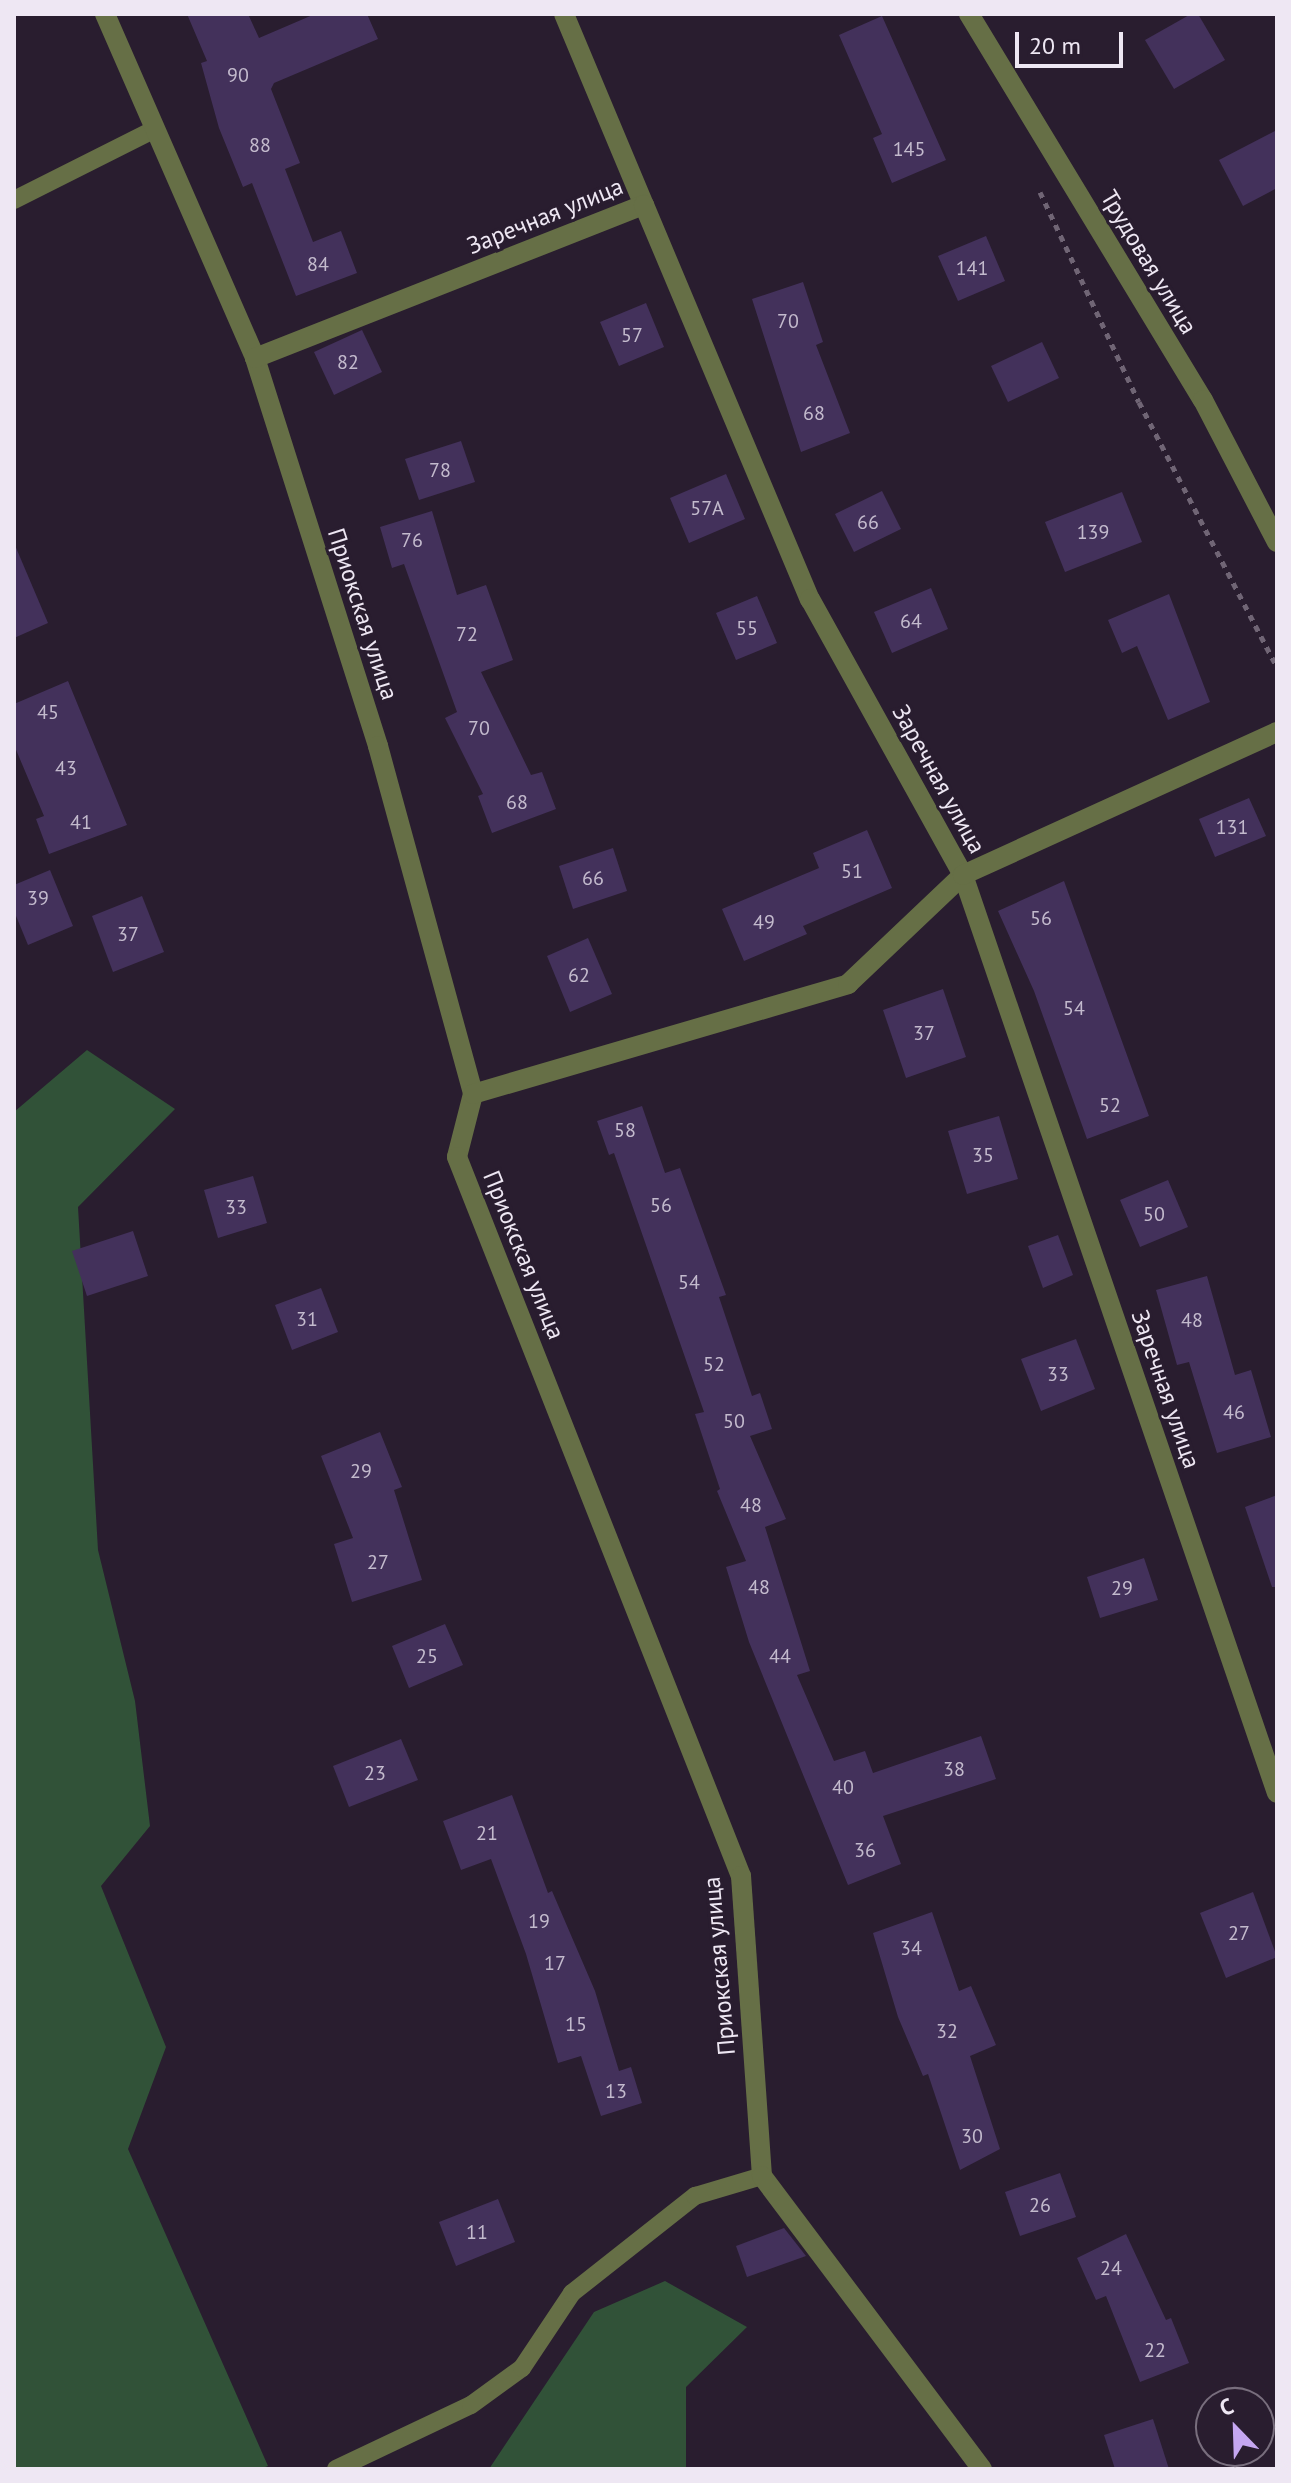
<!DOCTYPE html>
<html>
<head>
<meta charset="utf-8">
<style>
	body { margin:0 }
	#map { position:relative; width:1291px; height:2483px; overflow:hidden; background:#291d2f; font-family:"PT Sans",sans-serif }
	div>[style] { position:absolute }
	[style*='--x'] { left:calc(var(--x)*1px); top:calc(var(--y)*1px); width:calc(var(--w)*1px); rotate:calc(var(--a)*1deg) }
	.green>* { inset:0; background:#315238 }
	.building>* { inset:0; background:#43315b }
	.path>* { height:5px; margin-top:-2.5px; transform-origin:0; background:repeating-linear-gradient(90deg,#706575 0 6px,transparent 0 12px) }
	.service>* { height:18px; margin:-9px; padding:0 9px; transform-origin:9px; border-radius:9px; background:#666f46 }
	.minor>* { height:20px; margin:-10px; padding:0 10px; transform-origin:10px; border-radius:10px; background:#666f46 }
	.tertiary>* { height:20px; margin:-10px; padding:0 10px; transform-origin:10px; border-radius:10px; background:#666f46 }
	span { translate:-50% -50%; white-space:nowrap; text-align:center; line-height:1.15; -webkit-text-stroke:6px #291d2f; paint-order:stroke }
	.number-label { font-size:20px; color:#c3bacd }
	.number-label span { -webkit-text-stroke-width:0 }
	.street-label { font-size:24px; color:#eee7f3 }
	.frame { position:absolute; inset:0; border:16px solid #eee7f3; pointer-events:none }
	.north { position:absolute; left:1195px; top:2387px; width:80px; height:80px; box-sizing:border-box; background:#291d2f; border:2px solid #786e7d; border-radius:50%; rotate:337deg; font-size:22px; font-weight:700; line-height:32px; text-align:center; color:#eee7f3 }
	.north::after { content:''; display:block; margin:auto; width:28px; height:36px; background:#c5a7f1; clip-path:polygon(50% 0,100% 100%,50% 72%,0 100%) }
	.scale { position:absolute; left:1015px; top:32px; width:108px; height:36px; box-sizing:border-box; border:4px solid #eee7f3; border-top:0; padding-left:10px; font-size:24px; line-height:28px; white-space:nowrap; color:#eee7f3; -webkit-text-stroke:6px #291d2f; paint-order:stroke }
</style>
</head>
<body>
<div id="map">
	<div class="green">
		<i style="clip-path:polygon(87px 1050px,175px 1109px,78px 1207px,98px 1550px,135px 1701px,150px 1826px,101px 1886px,166px 2047px,128px 2149px,268px 2466px,260px 2469px,14px 2469px,14px 1112px)"></i>
		<i style="clip-path:polygon(665px 2281px,747px 2327px,686px 2387px,686px 2469px,489px 2469px,594px 2312px)"></i>
	</div>
	<div class="building">
		<i style="clip-path:polygon(187px 14px,248px 14px,259px 38px,315px 14px,367px 14px,378px 39px,274px 83px,271px 89px,300px 163px,285px 169px,313px 242px,341px 231px,357px 273px,296px 296px,252px 183px,243px 187px,219px 128px,201px 63px,207px 61px)"></i>
		<i style="clip-path:polygon(1191px 14px,1198px 14px,1225px 60px,1174px 89px,1145px 40px)"></i>
		<i style="clip-path:polygon(882px 16px,946px 160px,892px 183px,873px 138px,882px 134px,839px 35px)"></i>
		<i style="clip-path:polygon(1277px 130px,1277px 188px,1243px 206px,1219px 160px)"></i>
		<i style="clip-path:polygon(986px 236px,1005px 281px,958px 301px,938px 256px)"></i>
		<i style="clip-path:polygon(803px 282px,823px 342px,816px 345px,850px 433px,801px 452px,752px 299px)"></i>
		<i style="clip-path:polygon(646px 303px,664px 347px,619px 366px,600px 322px)"></i>
		<i style="clip-path:polygon(362px 330px,382px 372px,334px 395px,314px 352px)"></i>
		<i style="clip-path:polygon(1042px 342px,1059px 378px,1008px 402px,991px 366px)"></i>
		<i style="clip-path:polygon(461px 441px,475px 482px,419px 500px,405px 459px)"></i>
		<i style="clip-path:polygon(726px 474px,745px 519px,689px 543px,670px 498px)"></i>
		<i style="clip-path:polygon(882px 491px,901px 529px,854px 552px,835px 514px)"></i>
		<i style="clip-path:polygon(1122px 492px,1142px 542px,1065px 572px,1045px 522px)"></i>
		<i style="clip-path:polygon(432px 511px,457px 595px,486px 585px,513px 660px,481px 672px,531px 775px,542px 772px,556px 809px,492px 833px,478px 796px,483px 794px,445px 718px,457px 712px,404px 564px,392px 568px,380px 527px)"></i>
		<i style="clip-path:polygon(14px 543px,48px 623px,14px 638px)"></i>
		<i style="clip-path:polygon(931px 588px,948px 629px,892px 653px,874px 612px)"></i>
		<i style="clip-path:polygon(1169px 594px,1210px 702px,1168px 720px,1137px 646px,1122px 653px,1108px 620px)"></i>
		<i style="clip-path:polygon(757px 596px,777px 643px,736px 660px,716px 613px)"></i>
		<i style="clip-path:polygon(68px 681px,127px 825px,49px 854px,36px 819px,44px 816px,14px 745px,14px 704px)"></i>
		<i style="clip-path:polygon(1249px 798px,1266px 836px,1215px 857px,1199px 819px)"></i>
		<i style="clip-path:polygon(867px 830px,892px 888px,803px 926px,807px 934px,744px 961px,722px 909px,819px 868px,813px 853px)"></i>
		<i style="clip-path:polygon(613px 848px,627px 891px,573px 909px,559px 866px)"></i>
		<i style="clip-path:polygon(50px 870px,73px 926px,28px 945px,14px 911px,14px 885px)"></i>
		<i style="clip-path:polygon(1064px 881px,1149px 1116px,1087px 1139px,1034px 991px,998px 911px)"></i>
		<i style="clip-path:polygon(142px 896px,164px 952px,113px 972px,92px 916px)"></i>
		<i style="clip-path:polygon(588px 938px,612px 994px,570px 1012px,547px 956px)"></i>
		<i style="clip-path:polygon(943px 989px,966px 1057px,906px 1078px,883px 1010px)"></i>
		<i style="clip-path:polygon(642px 1106px,665px 1173px,680px 1168px,726px 1295px,719px 1297px,752px 1396px,760px 1393px,772px 1429px,750px 1436px,786px 1519px,765px 1527px,810px 1671px,797px 1675px,834px 1761px,865px 1751px,873px 1773px,981px 1736px,996px 1779px,883px 1816px,901px 1864px,848px 1885px,749px 1642px,726px 1567px,746px 1561px,717px 1491px,720px 1489px,695px 1414px,704px 1412px,614px 1153px,609px 1155px,597px 1121px)"></i>
		<i style="clip-path:polygon(999px 1116px,1018px 1179px,967px 1194px,948px 1131px)"></i>
		<i style="clip-path:polygon(253px 1176px,267px 1223px,218px 1238px,204px 1190px)"></i>
		<i style="clip-path:polygon(1168px 1180px,1188px 1227px,1140px 1247px,1120px 1200px)"></i>
		<i style="clip-path:polygon(133px 1231px,148px 1276px,87px 1296px,72px 1251px)"></i>
		<i style="clip-path:polygon(1058px 1235px,1073px 1275px,1043px 1288px,1028px 1246px)"></i>
		<i style="clip-path:polygon(1207px 1276px,1235px 1375px,1251px 1370px,1271px 1437px,1217px 1453px,1189px 1362px,1177px 1365px,1156px 1290px)"></i>
		<i style="clip-path:polygon(321px 1288px,338px 1332px,292px 1350px,275px 1305px)"></i>
		<i style="clip-path:polygon(1076px 1339px,1095px 1389px,1041px 1411px,1021px 1359px)"></i>
		<i style="clip-path:polygon(380px 1432px,402px 1487px,394px 1490px,422px 1580px,352px 1602px,334px 1544px,353px 1538px,321px 1456px)"></i>
		<i style="clip-path:polygon(1277px 1495px,1277px 1587px,1272px 1587px,1245px 1507px)"></i>
		<i style="clip-path:polygon(1144px 1558px,1158px 1600px,1100px 1618px,1087px 1577px)"></i>
		<i style="clip-path:polygon(445px 1624px,463px 1665px,409px 1688px,392px 1646px)"></i>
		<i style="clip-path:polygon(401px 1739px,418px 1780px,349px 1807px,333px 1766px)"></i>
		<i style="clip-path:polygon(512px 1795px,548px 1893px,552px 1891px,595px 1991px,619px 2071px,631px 2067px,642px 2103px,601px 2116px,581px 2056px,558px 2063px,526px 1954px,491px 1859px,461px 1870px,443px 1821px)"></i>
		<i style="clip-path:polygon(1253px 1892px,1277px 1957px,1226px 1978px,1200px 1913px)"></i>
		<i style="clip-path:polygon(932px 1912px,959px 1991px,971px 1986px,996px 2045px,970px 2056px,1000px 2149px,960px 2170px,928px 2074px,923px 2076px,898px 2017px,873px 1933px)"></i>
		<i style="clip-path:polygon(1060px 2173px,1076px 2217px,1020px 2236px,1005px 2192px)"></i>
		<i style="clip-path:polygon(498px 2199px,515px 2242px,456px 2266px,439px 2222px)"></i>
		<i style="clip-path:polygon(784px 2228px,806px 2256px,747px 2277px,736px 2246px)"></i>
		<i style="clip-path:polygon(1126px 2234px,1166px 2320px,1171px 2318px,1189px 2363px,1140px 2382px,1106px 2296px,1096px 2300px,1077px 2258px)"></i>
		<i style="clip-path:polygon(1153px 2419px,1169px 2469px,1115px 2469px,1104px 2435px)"></i>
	</div>
	<div class="path">
		<i style="--x:1040;--y:192;--w:232;--a:64.8"></i>
		<i style="--x:1139;--y:402;--w:299;--a:62.5"></i>
	</div>
	<div class="service">
		<i style="--x:14;--y:200;--w:158;--a:-26.7"></i>
		<i style="--x:336;--y:2469;--w:149;--a:-25.4"></i>
		<i style="--x:471;--y:2405;--w:63;--a:-36"></i>
		<i style="--x:522;--y:2368;--w:90;--a:-56.3"></i>
		<i style="--x:572;--y:2293;--w:157;--a:-38.3"></i>
		<i style="--x:695;--y:2196;--w:70;--a:-16.6"></i>
	</div>
	<div class="minor">
		<i style="--x:105;--y:14;--w:375;--a:66.4"></i>
		<i style="--x:255;--y:358;--w:407;--a:72.4"></i>
		<i style="--x:378;--y:746;--w:361;--a:74.7"></i>
		<i style="--x:473;--y:1094;--w:65;--a:104.3"></i>
		<i style="--x:457;--y:1157;--w:773;--a:68.45"></i>
		<i style="--x:741;--y:1876;--w:301;--a:86"></i>
		<i style="--x:762;--y:2176;--w:366;--a:53.1"></i>
		<i style="--x:564;--y:14;--w:207;--a:67.3"></i>
		<i style="--x:255;--y:358;--w:418;--a:-21.5"></i>
		<i style="--x:644;--y:205;--w:428;--a:67.2"></i>
		<i style="--x:810;--y:599;--w:316;--a:61"></i>
		<i style="--x:963;--y:875;--w:970;--a:71.12"></i>
		<i style="--x:473;--y:1094;--w:391;--a:-16.3"></i>
		<i style="--x:848;--y:984;--w:158;--a:-43.5"></i>
		<i style="--x:963;--y:875;--w:345;--a:-24.5"></i>
	</div>
	<div class="tertiary">
		<i style="--x:969;--y:14;--w:451;--a:58.8"></i>
		<i style="--x:1203;--y:400;--w:160;--a:62.5"></i>
	</div>
	<div class="number-label">
		<span style="left:238px;top:75px">90</span>
		<span style="left:260px;top:145px">88</span>
		<span style="left:909px;top:149px">145</span>
		<span style="left:318px;top:264px">84</span>
		<span style="left:972px;top:268px">141</span>
		<span style="left:788px;top:321px">70</span>
		<span style="left:632px;top:335px">57</span>
		<span style="left:348px;top:362px">82</span>
		<span style="left:814px;top:413px">68</span>
		<span style="left:440px;top:470px">78</span>
		<span style="left:707px;top:508px">57А</span>
		<span style="left:868px;top:522px">66</span>
		<span style="left:1093px;top:532px">139</span>
		<span style="left:412px;top:540px">76</span>
		<span style="left:911px;top:621px">64</span>
		<span style="left:747px;top:628px">55</span>
		<span style="left:467px;top:634px">72</span>
		<span style="left:48px;top:712px">45</span>
		<span style="left:479px;top:728px">70</span>
		<span style="left:66px;top:768px">43</span>
		<span style="left:517px;top:802px">68</span>
		<span style="left:81px;top:822px">41</span>
		<span style="left:1232px;top:827px">131</span>
		<span style="left:852px;top:871px">51</span>
		<span style="left:593px;top:878px">66</span>
		<span style="left:38px;top:898px">39</span>
		<span style="left:1041px;top:918px">56</span>
		<span style="left:764px;top:922px">49</span>
		<span style="left:128px;top:934px">37</span>
		<span style="left:579px;top:975px">62</span>
		<span style="left:1074px;top:1008px">54</span>
		<span style="left:924px;top:1033px">37</span>
		<span style="left:1110px;top:1105px">52</span>
		<span style="left:625px;top:1130px">58</span>
		<span style="left:983px;top:1155px">35</span>
		<span style="left:661px;top:1205px">56</span>
		<span style="left:236px;top:1207px">33</span>
		<span style="left:1154px;top:1214px">50</span>
		<span style="left:689px;top:1282px">54</span>
		<span style="left:307px;top:1319px">31</span>
		<span style="left:1192px;top:1320px">48</span>
		<span style="left:714px;top:1364px">52</span>
		<span style="left:1058px;top:1374px">33</span>
		<span style="left:1234px;top:1412px">46</span>
		<span style="left:734px;top:1421px">50</span>
		<span style="left:361px;top:1471px">29</span>
		<span style="left:751px;top:1505px">48</span>
		<span style="left:378px;top:1562px">27</span>
		<span style="left:759px;top:1587px">48</span>
		<span style="left:1122px;top:1588px">29</span>
		<span style="left:427px;top:1656px">25</span>
		<span style="left:780px;top:1656px">44</span>
		<span style="left:954px;top:1769px">38</span>
		<span style="left:375px;top:1773px">23</span>
		<span style="left:843px;top:1787px">40</span>
		<span style="left:487px;top:1833px">21</span>
		<span style="left:865px;top:1850px">36</span>
		<span style="left:539px;top:1921px">19</span>
		<span style="left:1239px;top:1933px">27</span>
		<span style="left:911px;top:1948px">34</span>
		<span style="left:555px;top:1963px">17</span>
		<span style="left:576px;top:2024px">15</span>
		<span style="left:947px;top:2031px">32</span>
		<span style="left:616px;top:2091px">13</span>
		<span style="left:972px;top:2136px">30</span>
		<span style="left:1040px;top:2205px">26</span>
		<span style="left:477px;top:2232px">11</span>
		<span style="left:1111px;top:2268px">24</span>
		<span style="left:1155px;top:2350px">22</span>
	</div>
	<div class="street-label">
		<span style="left:545px;top:216px;rotate:-22deg">Заречная улица</span>
		<span style="left:1149px;top:262px;rotate:59deg">Трудовая улица</span>
		<span style="left:363px;top:614px;rotate:72deg">Приокская улица</span>
		<span style="left:939px;top:779px;rotate:61deg">Заречная улица</span>
		<span style="left:524px;top:1255px;rotate:68deg">Приокская улица</span>
		<span style="left:1166px;top:1389px;rotate:71deg">Заречная улица</span>
		<span style="left:719px;top:1966px;rotate:-95deg">Приокская улица</span>
	</div>
	<div class="frame"></div>
	<div class="north">С</div>
	<div class="scale">20 m</div>
</div>
</body>
</html>
